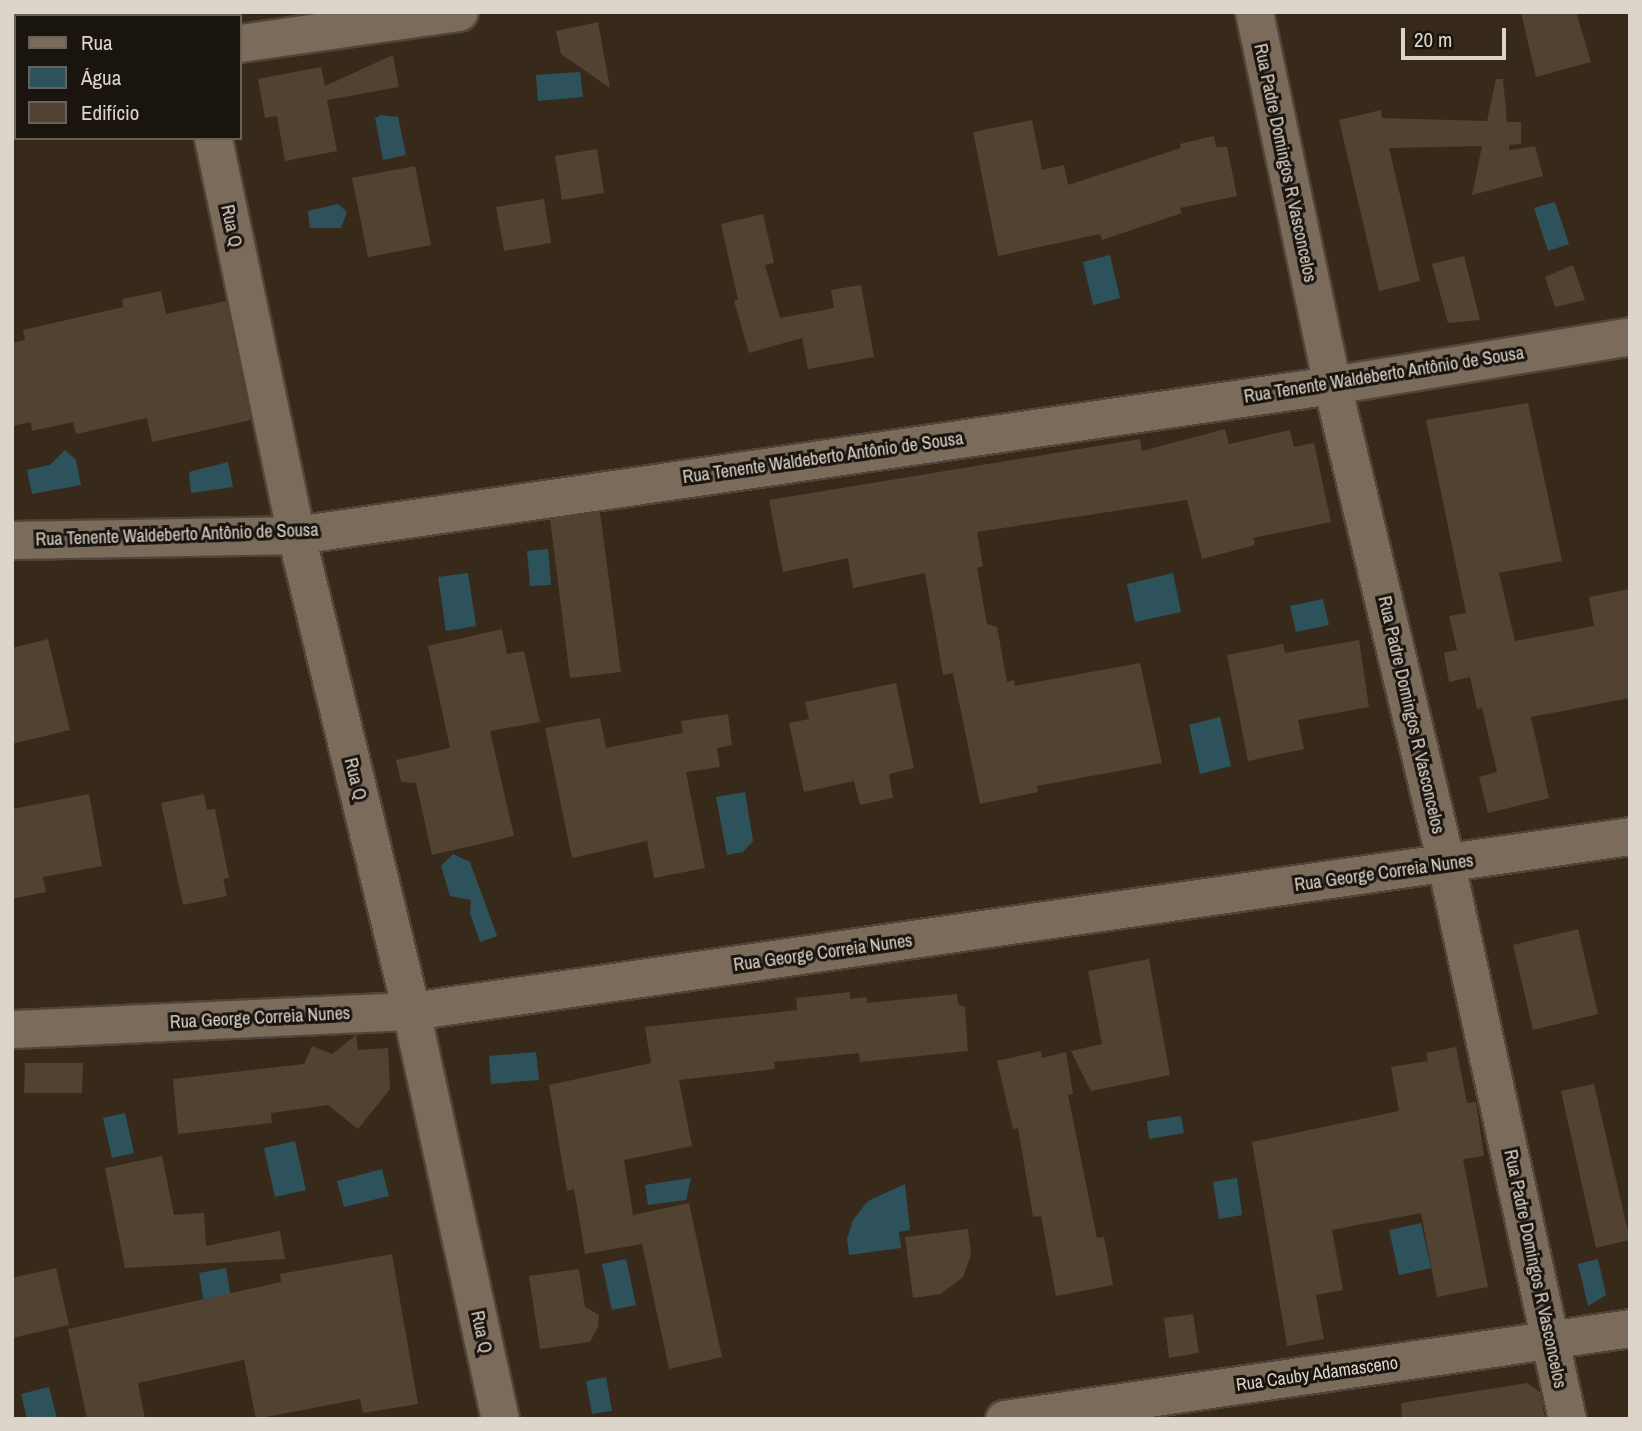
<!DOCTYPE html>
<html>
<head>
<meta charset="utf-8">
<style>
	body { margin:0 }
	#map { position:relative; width:1642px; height:1431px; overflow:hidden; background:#382a1b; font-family:"Archivo Narrow",sans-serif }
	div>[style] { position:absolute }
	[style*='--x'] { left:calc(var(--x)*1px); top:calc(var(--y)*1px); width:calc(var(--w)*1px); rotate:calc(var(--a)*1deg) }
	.water>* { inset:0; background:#2e525b }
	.building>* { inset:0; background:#514232 }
	.roads { filter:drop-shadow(2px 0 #504538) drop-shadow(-2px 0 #504538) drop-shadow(0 2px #504538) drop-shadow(0 -2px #504538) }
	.street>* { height:37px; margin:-18.5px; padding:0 18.5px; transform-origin:18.5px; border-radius:18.5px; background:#7b6b5a }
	span { translate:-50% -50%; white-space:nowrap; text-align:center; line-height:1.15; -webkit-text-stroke:6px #1a140e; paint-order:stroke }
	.street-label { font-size:18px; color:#ddd4cb }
	.frame { position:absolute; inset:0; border:14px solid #ddd4cb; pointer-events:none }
	.legend { position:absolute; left:14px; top:14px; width:228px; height:126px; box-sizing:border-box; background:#1a140e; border:2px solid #68615a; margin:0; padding:9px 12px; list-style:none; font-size:21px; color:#ddd4cb }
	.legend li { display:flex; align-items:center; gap:14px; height:35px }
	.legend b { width:35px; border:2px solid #68615a }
	.scale { position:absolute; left:1401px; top:28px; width:105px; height:32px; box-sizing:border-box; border:4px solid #ddd4cb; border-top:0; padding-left:9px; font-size:21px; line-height:24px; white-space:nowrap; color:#ddd4cb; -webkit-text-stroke:5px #1a140e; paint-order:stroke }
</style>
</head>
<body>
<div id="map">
	<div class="water">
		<i style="clip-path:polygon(580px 72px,583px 97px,538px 101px,536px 75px)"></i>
		<i style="clip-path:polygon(381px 115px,398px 117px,406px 155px,383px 160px,375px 118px)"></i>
		<i style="clip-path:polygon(1555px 202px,1569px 244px,1548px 251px,1534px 208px)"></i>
		<i style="clip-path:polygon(338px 204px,347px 212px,341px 228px,310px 228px,308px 211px)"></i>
		<i style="clip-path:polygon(1110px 255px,1120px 298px,1093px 305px,1083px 262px)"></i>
		<i style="clip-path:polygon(65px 450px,76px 460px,81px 485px,32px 494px,27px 470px,50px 465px)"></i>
		<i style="clip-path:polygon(228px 462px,233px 487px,191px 493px,189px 472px)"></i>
		<i style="clip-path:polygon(548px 549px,551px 585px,530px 586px,527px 551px)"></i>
		<i style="clip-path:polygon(468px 573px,476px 626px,446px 631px,438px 577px)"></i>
		<i style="clip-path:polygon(1173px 573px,1181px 612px,1135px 622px,1127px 584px)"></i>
		<i style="clip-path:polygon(1323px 599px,1329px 625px,1296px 632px,1290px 606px)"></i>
		<i style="clip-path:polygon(1220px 717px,1231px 766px,1200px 774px,1189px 725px)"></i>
		<i style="clip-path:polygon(745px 792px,753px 841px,743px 852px,727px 855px,716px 797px)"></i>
		<i style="clip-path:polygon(453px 854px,470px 862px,497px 936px,480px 942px,470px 913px,471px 900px,450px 896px,441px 866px)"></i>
		<i style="clip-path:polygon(536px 1052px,539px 1080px,491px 1084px,489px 1056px)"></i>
		<i style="clip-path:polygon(125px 1113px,134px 1153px,112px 1158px,103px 1118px)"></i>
		<i style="clip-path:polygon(1181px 1116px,1184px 1133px,1149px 1139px,1147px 1121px)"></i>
		<i style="clip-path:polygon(295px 1141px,306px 1190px,275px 1197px,264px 1148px)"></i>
		<i style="clip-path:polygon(382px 1169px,389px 1196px,344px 1207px,337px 1181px)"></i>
		<i style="clip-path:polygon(691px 1178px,686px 1200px,648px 1205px,645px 1185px)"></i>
		<i style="clip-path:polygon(1237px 1178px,1242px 1215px,1219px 1219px,1213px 1182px)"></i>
		<i style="clip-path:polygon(905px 1184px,910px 1230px,899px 1232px,901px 1248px,849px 1255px,847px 1239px,853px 1220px,868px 1201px)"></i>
		<i style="clip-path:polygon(1421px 1223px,1431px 1268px,1399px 1275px,1389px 1230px)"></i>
		<i style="clip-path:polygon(626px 1259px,636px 1305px,612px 1310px,602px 1264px)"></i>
		<i style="clip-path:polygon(1598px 1259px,1606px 1295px,1588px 1306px,1578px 1264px)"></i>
		<i style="clip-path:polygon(226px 1268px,235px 1323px,208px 1327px,199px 1273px)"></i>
		<i style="clip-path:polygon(606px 1377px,612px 1411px,592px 1414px,586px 1381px)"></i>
		<i style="clip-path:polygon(49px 1387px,57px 1419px,27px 1419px,21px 1394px)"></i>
	</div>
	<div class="building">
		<i style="clip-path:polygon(1521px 12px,1576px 12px,1591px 62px,1536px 77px)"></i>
		<i style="clip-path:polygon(598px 22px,610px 88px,561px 54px,556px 31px)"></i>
		<i style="clip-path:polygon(393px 55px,399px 87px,327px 100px,337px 151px,285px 161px,277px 116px,265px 118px,258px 79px,321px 67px,325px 86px)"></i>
		<i style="clip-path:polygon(1496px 79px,1503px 79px,1507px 122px,1521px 122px,1521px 144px,1509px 145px,1509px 150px,1535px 146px,1543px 176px,1472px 195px,1482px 146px,1389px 148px,1420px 281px,1379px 291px,1339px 120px,1381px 110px,1382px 118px,1487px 121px)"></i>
		<i style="clip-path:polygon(1032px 120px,1042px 170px,1064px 165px,1068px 185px,1181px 148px,1180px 144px,1214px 136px,1216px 147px,1227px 147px,1237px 196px,1180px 208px,1182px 213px,1102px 240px,1100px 234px,998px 256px,973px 132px)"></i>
		<i style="clip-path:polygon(597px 149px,604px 193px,562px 200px,555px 156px)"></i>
		<i style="clip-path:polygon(415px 166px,431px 245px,368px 257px,352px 178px)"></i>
		<i style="clip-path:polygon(544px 199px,551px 243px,504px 251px,496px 207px)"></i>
		<i style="clip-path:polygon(763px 214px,774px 263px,765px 265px,780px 318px,834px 308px,831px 290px,861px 285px,874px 357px,808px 369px,802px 338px,749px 353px,734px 301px,738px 300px,721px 224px)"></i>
		<i style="clip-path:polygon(1464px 256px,1480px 320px,1448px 323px,1432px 264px)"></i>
		<i style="clip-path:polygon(1573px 265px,1585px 300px,1555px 307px,1545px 277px)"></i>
		<i style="clip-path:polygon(161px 291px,166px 314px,226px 301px,251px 420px,152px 442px,147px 418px,76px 434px,73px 422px,32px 431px,31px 422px,12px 426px,12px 343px,25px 340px,23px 330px,123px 307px,122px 299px)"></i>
		<i style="clip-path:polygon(1528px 403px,1562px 561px,1499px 573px,1515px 641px,1594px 626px,1589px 597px,1630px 589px,1630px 698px,1531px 717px,1549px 798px,1488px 813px,1479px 777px,1497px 772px,1482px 708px,1477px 709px,1470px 677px,1449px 682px,1444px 653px,1457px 650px,1449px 616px,1466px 613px,1426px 420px)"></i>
		<i style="clip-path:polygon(1225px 429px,1229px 444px,1290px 430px,1294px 447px,1314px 443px,1331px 522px,1253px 538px,1255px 545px,1202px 559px,1187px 500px,977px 532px,983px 566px,977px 568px,987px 624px,997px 627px,1007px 682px,1014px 680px,1015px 686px,1140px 663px,1162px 763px,1037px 786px,1038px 792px,980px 804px,953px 673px,943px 675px,925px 573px,853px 588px,848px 558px,783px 572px,769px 500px,1140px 439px,1142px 451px)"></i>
		<i style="clip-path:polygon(600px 512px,621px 672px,570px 678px,550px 519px)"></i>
		<i style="clip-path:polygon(502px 629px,507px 654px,524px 651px,540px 722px,490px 731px,514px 836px,432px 855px,416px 783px,401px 782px,396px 760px,450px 748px,428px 646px)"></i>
		<i style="clip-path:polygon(48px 639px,70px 730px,12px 744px,12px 648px)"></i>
		<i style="clip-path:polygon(1359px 640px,1369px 707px,1298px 720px,1304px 749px,1248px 761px,1227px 655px,1283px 644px,1285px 653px)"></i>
		<i style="clip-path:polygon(896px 683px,914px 768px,889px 774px,893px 798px,860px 805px,854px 781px,804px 792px,789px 723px,809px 719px,805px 702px)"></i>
		<i style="clip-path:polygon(728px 714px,732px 745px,717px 748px,720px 767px,686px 772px,705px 868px,654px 878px,647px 841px,572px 858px,545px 728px,600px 718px,606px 748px,683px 733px,681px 721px)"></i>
		<i style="clip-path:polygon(89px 794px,102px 866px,43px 877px,46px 892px,12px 899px,12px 809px)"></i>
		<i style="clip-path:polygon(204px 794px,207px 810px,215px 809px,229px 878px,223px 879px,227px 896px,183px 905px,161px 803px)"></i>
		<i style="clip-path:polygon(1578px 929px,1598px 1014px,1533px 1030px,1513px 945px)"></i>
		<i style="clip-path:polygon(1149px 959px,1170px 1075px,1091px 1091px,1071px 1051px,1102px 1044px,1088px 971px)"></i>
		<i style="clip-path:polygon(850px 992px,850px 999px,867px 997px,867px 1003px,957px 994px,958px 1004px,965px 1007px,968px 1051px,860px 1062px,859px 1053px,774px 1062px,775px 1069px,679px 1080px,692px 1146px,624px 1160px,633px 1215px,689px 1203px,722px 1357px,669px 1369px,642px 1244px,585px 1254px,574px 1189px,567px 1191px,549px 1085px,651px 1063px,645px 1027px,797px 1010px,796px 998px)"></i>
		<i style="clip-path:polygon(356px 1035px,358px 1050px,388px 1048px,390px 1089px,358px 1129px,328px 1105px,271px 1113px,272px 1123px,178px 1134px,173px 1079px,304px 1064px,312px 1046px,332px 1054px)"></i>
		<i style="clip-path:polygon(1456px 1047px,1467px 1103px,1476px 1102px,1484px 1156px,1463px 1159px,1488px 1287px,1437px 1297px,1421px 1213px,1332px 1230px,1343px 1290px,1316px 1295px,1324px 1339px,1287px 1346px,1252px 1142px,1399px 1111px,1391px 1067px,1428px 1061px,1426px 1053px)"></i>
		<i style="clip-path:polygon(1041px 1051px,1042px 1058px,1066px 1052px,1073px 1094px,1068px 1095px,1097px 1238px,1104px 1237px,1113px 1285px,1056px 1296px,1041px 1216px,1033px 1217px,1018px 1128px,1013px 1129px,997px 1061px)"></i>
		<i style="clip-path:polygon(25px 1063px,83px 1063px,82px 1093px,24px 1093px)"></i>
		<i style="clip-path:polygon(1594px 1084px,1630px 1240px,1596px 1248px,1561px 1091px)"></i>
		<i style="clip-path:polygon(162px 1156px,174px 1215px,204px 1213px,206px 1246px,280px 1231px,285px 1259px,125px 1268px,105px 1168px)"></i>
		<i style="clip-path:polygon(968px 1229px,971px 1255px,963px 1277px,941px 1294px,913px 1298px,905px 1237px)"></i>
		<i style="clip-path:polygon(392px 1254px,418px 1404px,363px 1413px,360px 1399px,256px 1419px,244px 1360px,138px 1383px,145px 1419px,87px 1419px,68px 1329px,281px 1282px,280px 1274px)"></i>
		<i style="clip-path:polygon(56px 1268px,69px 1325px,12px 1338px,12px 1278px)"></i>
		<i style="clip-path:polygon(579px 1269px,585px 1307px,599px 1315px,598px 1327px,590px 1342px,540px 1349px,529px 1276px)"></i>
		<i style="clip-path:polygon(1193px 1314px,1199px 1353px,1169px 1358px,1164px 1318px)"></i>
		<i style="clip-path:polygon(1527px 1383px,1540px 1392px,1545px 1419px,1402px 1419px,1401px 1403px)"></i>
	</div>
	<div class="roads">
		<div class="street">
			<i style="--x:186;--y:12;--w:4;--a:76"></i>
			<i style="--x:1254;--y:12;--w:381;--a:78.2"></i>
			<i style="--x:1332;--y:385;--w:492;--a:76.6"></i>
			<i style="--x:1446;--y:864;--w:568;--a:77.7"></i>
			<i style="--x:240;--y:43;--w:221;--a:-8.1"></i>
			<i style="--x:12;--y:58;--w:4;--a:0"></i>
			<i style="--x:213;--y:138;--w:406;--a:78.2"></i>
			<i style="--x:296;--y:535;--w:490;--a:76.4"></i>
			<i style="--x:411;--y:1011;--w:418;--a:77.7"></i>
			<i style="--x:12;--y:540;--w:284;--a:-1"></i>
			<i style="--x:296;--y:535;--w:1047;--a:-8.24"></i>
			<i style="--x:1332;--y:385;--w:302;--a:-9.3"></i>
			<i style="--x:12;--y:1029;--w:399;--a:-2.6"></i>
			<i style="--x:411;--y:1011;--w:1231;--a:-8.17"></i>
			<i style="--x:1004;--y:1419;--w:633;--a:-8.27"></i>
		</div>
	</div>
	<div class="street-label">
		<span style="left:1285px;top:163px;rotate:78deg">Rua Padre Domingos R Vasconcelos</span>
		<span style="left:231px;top:226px;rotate:78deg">Rua Q</span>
		<span style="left:1384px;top:375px;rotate:-9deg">Rua Tenente Waldeberto Antônio de Sousa</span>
		<span style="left:823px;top:458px;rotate:-8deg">Rua Tenente Waldeberto Antônio de Sousa</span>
		<span style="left:177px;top:535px;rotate:-2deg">Rua Tenente Waldeberto Antônio de Sousa</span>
		<span style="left:1411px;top:715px;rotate:77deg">Rua Padre Domingos R Vasconcelos</span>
		<span style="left:355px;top:779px;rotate:76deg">Rua Q</span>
		<span style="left:1384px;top:873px;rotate:-8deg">Rua George Correia Nunes</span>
		<span style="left:823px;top:953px;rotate:-8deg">Rua George Correia Nunes</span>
		<span style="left:260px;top:1018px;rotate:-3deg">Rua George Correia Nunes</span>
		<span style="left:1535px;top:1269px;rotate:78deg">Rua Padre Domingos R Vasconcelos</span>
		<span style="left:481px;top:1332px;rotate:78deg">Rua Q</span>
		<span style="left:1317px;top:1374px;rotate:-8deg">Rua Cauby Adamasceno</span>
	</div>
	<div class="frame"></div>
	<ul class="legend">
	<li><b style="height:9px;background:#7b6b5a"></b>Rua</li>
	<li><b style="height:19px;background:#2e525b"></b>Água</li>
	<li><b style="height:19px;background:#514232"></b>Edifício</li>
	</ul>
	<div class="scale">20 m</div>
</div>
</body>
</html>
